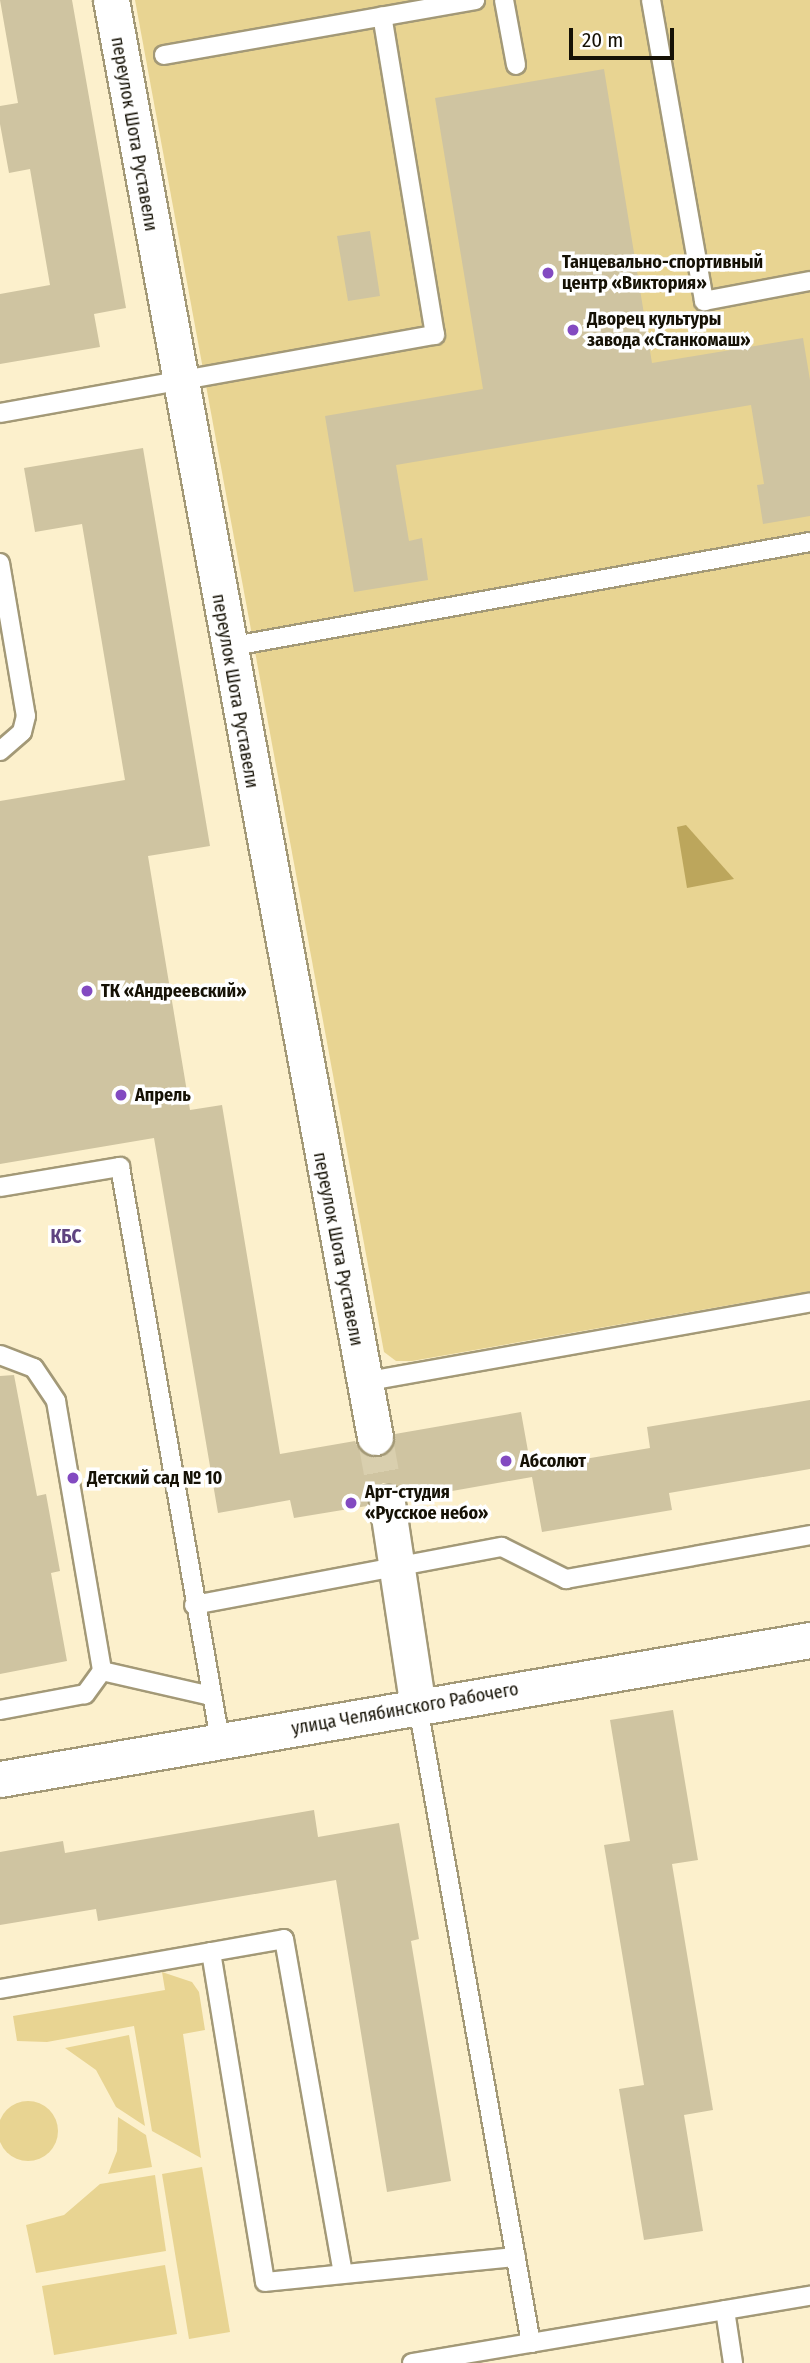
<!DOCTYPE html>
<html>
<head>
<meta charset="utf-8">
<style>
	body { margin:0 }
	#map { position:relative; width:810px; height:2363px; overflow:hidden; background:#fcf0cc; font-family:"Fira Sans Condensed",sans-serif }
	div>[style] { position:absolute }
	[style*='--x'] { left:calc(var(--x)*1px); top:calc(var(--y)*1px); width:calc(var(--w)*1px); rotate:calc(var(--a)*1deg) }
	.green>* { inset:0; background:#e8d492 }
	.round { border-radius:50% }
	.water>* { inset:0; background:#bca65c }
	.building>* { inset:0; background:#cfc4a1 }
	.street-tunnel>* { height:35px; margin-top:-17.5px; transform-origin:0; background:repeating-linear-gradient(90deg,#d9cfae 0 35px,transparent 0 53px) }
	.roads { filter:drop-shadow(2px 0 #a39977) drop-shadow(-2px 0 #a39977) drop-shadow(0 2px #a39977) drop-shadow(0 -2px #a39977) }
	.lane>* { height:18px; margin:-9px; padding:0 9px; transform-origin:9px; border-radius:9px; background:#fff }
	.street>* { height:35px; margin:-17.5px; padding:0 17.5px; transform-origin:17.5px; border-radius:17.5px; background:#fff }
	.dots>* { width:19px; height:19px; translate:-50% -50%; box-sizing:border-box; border:4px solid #fff; border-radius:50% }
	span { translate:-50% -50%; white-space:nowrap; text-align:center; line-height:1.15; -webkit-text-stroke:7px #fff; paint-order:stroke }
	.street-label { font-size:18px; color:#151105 }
	.poi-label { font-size:18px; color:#151105; font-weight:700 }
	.left { translate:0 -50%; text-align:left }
	.neighbourhood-label { font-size:19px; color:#5f4480; font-weight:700 }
	.scale { position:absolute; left:569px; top:28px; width:105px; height:32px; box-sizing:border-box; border:4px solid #151105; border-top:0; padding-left:9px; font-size:21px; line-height:24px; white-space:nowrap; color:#151105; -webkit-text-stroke:5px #fff; paint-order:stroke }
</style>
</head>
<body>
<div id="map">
	<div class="green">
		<i style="clip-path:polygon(135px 0,810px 0,810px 1291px,412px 1361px,396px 1361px,384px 1352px)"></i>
		<i style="clip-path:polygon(162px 1972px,192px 1982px,199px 1992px,205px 2030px,183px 2034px,201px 2158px,152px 2131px,134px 2026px,47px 2042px,17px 2041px,13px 2016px,165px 1990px)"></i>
		<i style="clip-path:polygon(129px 2035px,145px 2126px,116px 2107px,96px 2070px,65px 2048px)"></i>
		<i class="round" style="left:-2px;top:2101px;width:60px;height:60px"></i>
		<i style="clip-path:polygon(118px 2117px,146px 2135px,152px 2167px,108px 2174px,117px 2151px)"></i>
		<i style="clip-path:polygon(202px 2167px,230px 2332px,189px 2339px,162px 2174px)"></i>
		<i style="clip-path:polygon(155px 2175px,166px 2251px,36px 2273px,26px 2225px,64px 2215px,100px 2184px)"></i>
		<i style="clip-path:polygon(165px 2265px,177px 2334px,54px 2355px,42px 2286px)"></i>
	</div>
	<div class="water">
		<i style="clip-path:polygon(686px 825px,734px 879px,687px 888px,677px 827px)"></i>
	</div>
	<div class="building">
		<i style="clip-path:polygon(0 0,72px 0,126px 308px,94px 314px,100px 347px,0 364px,0 294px,50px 285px,30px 169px,9px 173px,0 124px,0 106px,18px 103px)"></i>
		<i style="clip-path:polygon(604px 69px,652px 363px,803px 338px,810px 380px,810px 516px,763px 524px,757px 485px,764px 484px,751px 405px,396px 465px,409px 541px,422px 538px,428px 580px,354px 592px,325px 416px,483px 389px,435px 98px)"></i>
		<i style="clip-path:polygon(370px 231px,380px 296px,348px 301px,337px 236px)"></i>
		<i style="clip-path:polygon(143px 448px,210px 846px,148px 856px,190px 1110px,222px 1105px,280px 1454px,355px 1441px,360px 1451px,378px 1457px,388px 1452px,395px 1434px,521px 1412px,531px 1468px,650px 1448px,647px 1427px,810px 1400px,810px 1469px,669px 1493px,672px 1510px,542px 1532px,532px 1477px,407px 1499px,395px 1485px,383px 1483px,369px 1495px,367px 1506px,294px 1518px,290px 1500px,218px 1513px,154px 1138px,0 1164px,0 801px,125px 780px,82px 524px,35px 532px,24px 468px)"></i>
		<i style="clip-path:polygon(14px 1375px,37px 1496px,46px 1494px,60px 1571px,51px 1573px,67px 1661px,0 1674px,0 1376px)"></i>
		<i style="clip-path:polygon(673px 1710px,698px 1860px,672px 1864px,713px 2110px,684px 2115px,703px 2231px,644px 2240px,619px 2089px,644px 2085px,604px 1845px,630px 1841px,610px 1720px)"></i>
		<i style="clip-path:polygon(314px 1810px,318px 1837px,399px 1823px,419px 1939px,411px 1941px,451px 2181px,387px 2192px,336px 1880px,98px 1921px,96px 1909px,0 1925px,0 1852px,63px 1841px,65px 1853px)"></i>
	</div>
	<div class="street-tunnel">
		<i style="--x:375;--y:1437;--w:67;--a:79.7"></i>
	</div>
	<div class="roads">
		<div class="lane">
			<i style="--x:504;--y:0;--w:66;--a:79.5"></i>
			<i style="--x:651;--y:0;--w:306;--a:80"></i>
			<i style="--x:704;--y:301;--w:108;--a:-10.7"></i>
			<i style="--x:164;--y:55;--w:316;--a:-10"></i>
			<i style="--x:0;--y:413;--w:442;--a:-10.2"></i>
			<i style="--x:435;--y:335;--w:323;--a:-99.4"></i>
			<i style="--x:0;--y:563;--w:155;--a:80.4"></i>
			<i style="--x:26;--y:716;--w:16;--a:104"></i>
			<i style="--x:22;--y:732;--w:29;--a:139"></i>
			<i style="--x:228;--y:647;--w:591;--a:-10.23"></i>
			<i style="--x:0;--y:1187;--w:122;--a:-9.5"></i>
			<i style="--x:120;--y:1167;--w:582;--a:80.1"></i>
			<i style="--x:0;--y:1355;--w:36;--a:21"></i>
			<i style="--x:34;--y:1368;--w:40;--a:56"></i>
			<i style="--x:56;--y:1401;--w:274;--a:80.3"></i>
			<i style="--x:102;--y:1671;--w:29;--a:126"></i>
			<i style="--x:85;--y:1694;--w:86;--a:169.3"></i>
			<i style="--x:363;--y:1382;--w:454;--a:-10.1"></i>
			<i style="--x:194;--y:1605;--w:313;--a:-10.7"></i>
			<i style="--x:502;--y:1547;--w:72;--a:26.6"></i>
			<i style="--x:566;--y:1579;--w:248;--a:-10.2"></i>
			<i style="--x:102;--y:1671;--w:112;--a:12.9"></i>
			<i style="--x:418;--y:1707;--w:646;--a:79.93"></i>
			<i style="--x:211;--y:1952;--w:74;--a:-10.1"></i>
			<i style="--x:284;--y:1939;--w:338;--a:80"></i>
			<i style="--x:0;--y:1989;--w:214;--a:-9.9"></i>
			<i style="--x:211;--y:1952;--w:334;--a:80.7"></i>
			<i style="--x:265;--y:2282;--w:252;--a:-5.7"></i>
			<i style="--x:725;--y:2310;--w:54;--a:81.4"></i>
			<i style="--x:412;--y:2363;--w:404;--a:-9.6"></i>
		</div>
		<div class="street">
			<i style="--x:111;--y:0;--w:1461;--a:79.59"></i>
			<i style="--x:387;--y:1503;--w:206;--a:81.4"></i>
			<i style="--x:0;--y:1779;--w:822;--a:-9.74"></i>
		</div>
	</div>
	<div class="dots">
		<i style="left:548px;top:273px;background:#834ac1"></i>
		<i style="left:573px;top:330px;background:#834ac1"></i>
		<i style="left:87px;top:991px;background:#834ac1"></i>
		<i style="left:121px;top:1095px;background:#834ac1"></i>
		<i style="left:506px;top:1461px;background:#834ac1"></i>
		<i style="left:73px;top:1478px;background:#834ac1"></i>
		<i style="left:351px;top:1503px;background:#834ac1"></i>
	</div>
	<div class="street-label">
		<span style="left:134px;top:134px;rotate:80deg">переулок Шота Руставели</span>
		<span style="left:235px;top:691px;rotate:80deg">переулок Шота Руставели</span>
		<span style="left:338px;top:1249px;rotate:79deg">переулок Шота Руставели</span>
		<span style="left:405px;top:1709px;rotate:-10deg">улица Челябинского Рабочего</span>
	</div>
	<div class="poi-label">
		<span class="left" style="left:562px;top:273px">Танцевально-спортивный<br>центр «Виктория»</span>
		<span class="left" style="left:587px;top:330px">Дворец культуры<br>завода «Станкомаш»</span>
		<span class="left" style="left:101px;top:991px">ТК «Андреевский»</span>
		<span class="left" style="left:135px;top:1095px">Апрель</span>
		<span class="left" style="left:520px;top:1461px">Абсолют</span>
		<span class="left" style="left:87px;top:1478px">Детский сад № 10</span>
		<span class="left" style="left:365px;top:1503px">Арт-студия<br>«Русское небо»</span>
	</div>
	<div class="neighbourhood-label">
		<span style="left:66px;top:1237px">КБС</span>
	</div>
	<div class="scale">20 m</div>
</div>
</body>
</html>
